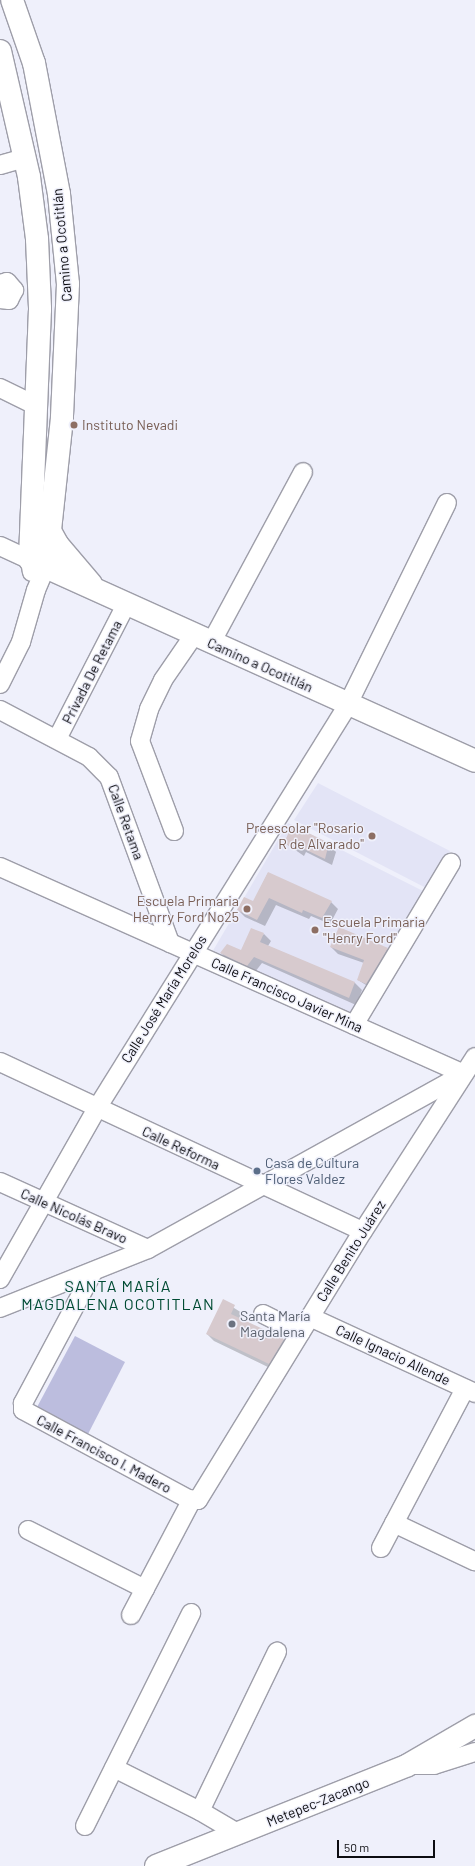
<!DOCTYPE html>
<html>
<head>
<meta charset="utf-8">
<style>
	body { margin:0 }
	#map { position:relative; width:475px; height:1866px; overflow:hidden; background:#eff0fb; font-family:Barlow,sans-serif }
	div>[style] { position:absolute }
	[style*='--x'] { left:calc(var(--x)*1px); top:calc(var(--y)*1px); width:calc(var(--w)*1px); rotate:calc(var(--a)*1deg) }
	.built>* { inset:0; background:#e3e4f6 }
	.green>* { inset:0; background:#bcbdde }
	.shadow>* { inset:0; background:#0003 }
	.building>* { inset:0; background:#d7cace }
	.roads { filter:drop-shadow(1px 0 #9e9ea9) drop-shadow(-1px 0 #9e9ea9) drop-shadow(0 1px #9e9ea9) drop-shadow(0 -1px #9e9ea9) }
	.minor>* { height:18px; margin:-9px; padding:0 9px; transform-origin:9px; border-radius:9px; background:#fff }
	.major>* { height:22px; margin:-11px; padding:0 11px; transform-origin:11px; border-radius:11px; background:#fff }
	.dots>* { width:11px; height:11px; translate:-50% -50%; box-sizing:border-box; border:2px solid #eff0fb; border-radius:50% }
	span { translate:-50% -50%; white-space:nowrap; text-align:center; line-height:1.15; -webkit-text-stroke:3px #eff0fb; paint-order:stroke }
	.street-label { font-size:14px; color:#0d0d11 }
	.education-label { font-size:14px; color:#785e54 }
	.left { translate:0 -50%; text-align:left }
	.right { translate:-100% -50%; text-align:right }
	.service-label { font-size:14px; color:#4e5e75 }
	.worship-label { font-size:14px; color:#5b616d }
	.quarter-label { font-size:16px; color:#004b33; letter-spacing:1px }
	.scale { position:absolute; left:337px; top:1840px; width:98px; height:18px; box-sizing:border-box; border:2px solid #0d0d11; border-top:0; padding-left:5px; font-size:12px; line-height:14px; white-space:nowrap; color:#0d0d11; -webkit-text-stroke:3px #eff0fb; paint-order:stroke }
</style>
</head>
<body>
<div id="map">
	<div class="built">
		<i style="clip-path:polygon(318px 783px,450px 851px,430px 890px,294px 820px)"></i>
		<i style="clip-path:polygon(288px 823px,427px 893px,357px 1016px,211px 954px)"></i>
	</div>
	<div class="green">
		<i style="clip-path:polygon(75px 1336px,125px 1362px,87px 1436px,36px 1409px)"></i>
	</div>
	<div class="shadow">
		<i style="clip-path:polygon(285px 843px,329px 844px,336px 852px,332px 865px,306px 852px,304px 856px)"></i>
		<i style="clip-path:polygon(268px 873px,331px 902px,338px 909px,330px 924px,311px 916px,309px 919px,276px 905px,265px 926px,245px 917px,238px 910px,253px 903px)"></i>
		<i style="clip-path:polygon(264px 934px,271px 941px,268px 946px,355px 983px,362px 990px,356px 1005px,262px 963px,255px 972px,228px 960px,221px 953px,241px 951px)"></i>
		<i style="clip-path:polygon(331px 947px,387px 949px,394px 956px,374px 990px,358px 980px,364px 963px,338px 954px)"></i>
		<i style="clip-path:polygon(223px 1301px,242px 1313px,239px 1319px,284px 1340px,291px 1347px,276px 1371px,214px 1341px,207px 1334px)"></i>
	</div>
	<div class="building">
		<i style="clip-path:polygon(292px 825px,329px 843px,325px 859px,298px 846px,296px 850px,284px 843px)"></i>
		<i style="clip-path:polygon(268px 872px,332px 901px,322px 918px,303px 910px,302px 913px,269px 898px,257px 920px,237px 910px,244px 897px,253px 901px)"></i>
		<i style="clip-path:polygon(339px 927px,388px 948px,366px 984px,357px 980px,364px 960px,330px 947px)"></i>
		<i style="clip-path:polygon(251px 928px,264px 933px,260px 942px,355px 982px,349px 998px,254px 957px,247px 966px,220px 953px,227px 944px,241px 950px)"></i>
		<i style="clip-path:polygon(223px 1299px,235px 1305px,231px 1314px,284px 1339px,269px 1364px,206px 1334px)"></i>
	</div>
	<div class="roads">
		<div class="minor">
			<i style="--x:0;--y:165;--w:25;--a:-16"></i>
			<i style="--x:0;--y:284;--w:7;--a:-16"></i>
			<i style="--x:7;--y:282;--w:11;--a:49"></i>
			<i style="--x:14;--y:290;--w:11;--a:117"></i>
			<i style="--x:9;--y:300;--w:9;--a:-174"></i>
			<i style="--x:0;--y:388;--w:39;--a:26"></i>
			<i style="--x:0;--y:546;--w:33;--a:25"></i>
			<i style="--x:30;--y:560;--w:12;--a:81"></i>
			<i style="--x:211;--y:643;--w:194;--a:-61.7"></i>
			<i style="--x:0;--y:684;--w:47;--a:-63.4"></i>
			<i style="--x:21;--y:642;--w:54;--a:-73.9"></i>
			<i style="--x:36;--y:590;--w:25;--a:-67"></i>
			<i style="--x:0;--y:710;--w:101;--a:27.8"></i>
			<i style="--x:89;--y:757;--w:28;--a:45"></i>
			<i style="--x:109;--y:777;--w:177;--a:69.8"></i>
			<i style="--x:57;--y:739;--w:151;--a:-62.8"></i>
			<i style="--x:174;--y:831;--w:96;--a:-110.7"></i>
			<i style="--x:140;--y:741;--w:33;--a:-74"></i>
			<i style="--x:149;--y:709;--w:32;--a:-64"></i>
			<i style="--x:163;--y:680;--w:55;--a:-55.4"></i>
			<i style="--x:0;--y:867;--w:508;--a:24.04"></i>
			<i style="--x:354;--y:1025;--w:189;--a:-59.1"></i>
			<i style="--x:0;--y:1062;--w:400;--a:25"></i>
			<i style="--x:0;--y:1182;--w:162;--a:24.4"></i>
			<i style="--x:93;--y:1272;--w:149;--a:118.1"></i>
			<i style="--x:23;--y:1403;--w:7;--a:90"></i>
			<i style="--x:23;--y:1410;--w:187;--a:28.3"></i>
			<i style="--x:188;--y:1499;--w:10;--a:6"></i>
			<i style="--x:198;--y:1500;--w:316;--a:-58.5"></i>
			<i style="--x:363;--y:1231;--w:207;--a:-57.2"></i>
			<i style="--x:0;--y:1279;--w:197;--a:-60.4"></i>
			<i style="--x:97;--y:1108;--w:476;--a:-58.1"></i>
			<i style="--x:348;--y:704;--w:224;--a:-63.8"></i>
			<i style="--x:0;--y:1308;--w:159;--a:-21.7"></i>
			<i style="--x:148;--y:1249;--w:359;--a:-29"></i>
			<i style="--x:263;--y:1314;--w:42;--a:26.6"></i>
			<i style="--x:310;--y:1317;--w:182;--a:24.7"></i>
			<i style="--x:394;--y:1523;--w:89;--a:25.4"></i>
			<i style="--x:28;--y:1530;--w:131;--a:26.8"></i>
			<i style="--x:381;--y:1548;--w:180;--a:-62.2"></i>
			<i style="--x:131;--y:1615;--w:129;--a:-62.2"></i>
			<i style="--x:408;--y:1765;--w:26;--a:0"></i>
			<i style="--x:434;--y:1765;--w:43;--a:-17.6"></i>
			<i style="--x:114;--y:1768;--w:96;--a:26.6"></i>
			<i style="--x:200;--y:1811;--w:45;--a:30.5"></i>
			<i style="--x:200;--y:1811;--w:177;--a:-64.2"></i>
			<i style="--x:85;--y:1826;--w:238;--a:-63.5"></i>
		</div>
		<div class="major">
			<i style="--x:12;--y:0;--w:67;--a:70.8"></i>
			<i style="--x:34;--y:63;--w:133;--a:79.2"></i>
			<i style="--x:59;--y:194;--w:90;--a:84.3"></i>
			<i style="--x:68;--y:284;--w:134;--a:92.6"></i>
			<i style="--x:62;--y:418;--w:150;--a:96.1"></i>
			<i style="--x:0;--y:51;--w:129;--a:77"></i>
			<i style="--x:29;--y:177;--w:63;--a:82.6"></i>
			<i style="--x:37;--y:239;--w:70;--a:87.5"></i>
			<i style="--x:40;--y:309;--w:251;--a:92.3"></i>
			<i style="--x:30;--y:560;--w:488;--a:24.3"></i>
			<i style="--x:49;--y:529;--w:18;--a:61"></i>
			<i style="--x:58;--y:545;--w:51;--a:49.8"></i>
			<i style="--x:156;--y:1866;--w:271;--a:-21.8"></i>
			<i style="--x:408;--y:1765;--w:78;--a:-30.2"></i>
		</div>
	</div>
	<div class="dots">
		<i style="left:74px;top:425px;background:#8d6e63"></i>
		<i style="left:372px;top:836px;background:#8d6e63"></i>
		<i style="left:247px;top:909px;background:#8d6e63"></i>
		<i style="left:315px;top:930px;background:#8d6e63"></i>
		<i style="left:257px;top:1171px;background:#5c6f8a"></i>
		<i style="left:232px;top:1324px;background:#6b7280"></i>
	</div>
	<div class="street-label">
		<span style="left:62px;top:245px;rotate:-95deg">Camino a Ocotitlán</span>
		<span style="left:260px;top:665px;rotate:24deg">Camino a Ocotitlán</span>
		<span style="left:92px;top:672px;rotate:-63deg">Privada De Retama</span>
		<span style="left:126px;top:822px;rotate:70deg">Calle Retama</span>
		<span style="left:287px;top:995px;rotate:24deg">Calle Francisco Javier Mina</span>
		<span style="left:164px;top:999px;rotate:-58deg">Calle José María Morelos</span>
		<span style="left:181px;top:1148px;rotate:25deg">Calle Reforma</span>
		<span style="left:74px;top:1216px;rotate:24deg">Calle Nicolás Bravo</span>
		<span style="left:351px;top:1251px;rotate:-58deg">Calle Benito Juárez</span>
		<span style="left:393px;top:1355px;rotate:25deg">Calle Ignacio Allende</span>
		<span style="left:104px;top:1454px;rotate:28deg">Calle Francisco I. Madero</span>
		<span style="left:318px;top:1802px;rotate:-22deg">Metepec-Zacango</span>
	</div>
	<div class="education-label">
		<span class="left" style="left:82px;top:425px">Instituto Nevadi</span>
		<span class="right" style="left:364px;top:836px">Preescolar "Rosario<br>R de Alvarado"</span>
		<span class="right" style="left:239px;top:909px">Escuela Primaria<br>Henrry Ford No25</span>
		<span class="left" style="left:323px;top:930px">Escuela Primaria<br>"Henry Ford"</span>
	</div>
	<div class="service-label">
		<span class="left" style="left:265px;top:1171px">Casa de Cultura<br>Flores Valdez</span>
	</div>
	<div class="worship-label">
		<span class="left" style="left:240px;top:1324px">Santa María<br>Magdalena</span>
	</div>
	<div class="quarter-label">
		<span style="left:118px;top:1295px">SANTA MARÍA<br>MAGDALENA OCOTITLAN</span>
	</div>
	<div class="scale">50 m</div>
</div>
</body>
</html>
